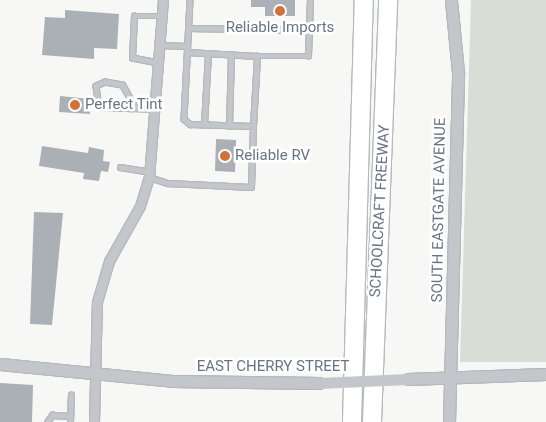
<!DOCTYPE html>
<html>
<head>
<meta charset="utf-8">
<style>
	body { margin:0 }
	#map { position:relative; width:546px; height:422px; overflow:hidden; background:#f7f7f5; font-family:Roboto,sans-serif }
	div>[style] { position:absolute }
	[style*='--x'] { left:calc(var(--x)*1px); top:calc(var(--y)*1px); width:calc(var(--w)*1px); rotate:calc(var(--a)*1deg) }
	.green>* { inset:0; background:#d8ded6 }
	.building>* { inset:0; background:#abb0b7 }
	.roads { filter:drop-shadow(1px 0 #b6b9bc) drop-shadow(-1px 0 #b6b9bc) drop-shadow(0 1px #b6b9bc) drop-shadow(0 -1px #b6b9bc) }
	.service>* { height:4.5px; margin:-2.25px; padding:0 2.25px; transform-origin:2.25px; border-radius:2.25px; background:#c3c6ca }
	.minor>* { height:9px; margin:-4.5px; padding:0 4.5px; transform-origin:4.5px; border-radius:4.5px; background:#c3c6ca }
	.tertiary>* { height:11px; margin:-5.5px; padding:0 5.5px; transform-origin:5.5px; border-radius:5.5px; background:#c3c6ca }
	.motorway>* { height:18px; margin:-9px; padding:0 9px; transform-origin:9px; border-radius:9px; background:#fff }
	.tertiary-bridge>* { height:11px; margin:-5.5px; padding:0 5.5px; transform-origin:5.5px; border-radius:5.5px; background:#c3c6ca }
	.dots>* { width:14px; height:14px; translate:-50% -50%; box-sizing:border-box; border:2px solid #fff; border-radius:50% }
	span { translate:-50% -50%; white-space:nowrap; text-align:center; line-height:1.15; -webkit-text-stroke:5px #fff; paint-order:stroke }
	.poi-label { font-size:15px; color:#697483 }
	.left { translate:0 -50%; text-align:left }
	.street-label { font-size:15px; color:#697483 }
</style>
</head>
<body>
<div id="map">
	<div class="green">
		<i style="clip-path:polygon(471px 0,546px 0,546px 362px,460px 362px)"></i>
	</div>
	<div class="building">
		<i style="clip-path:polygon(251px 0,295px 0,295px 16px,265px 16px,265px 7px,251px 7px)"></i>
		<i style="clip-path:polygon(65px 10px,119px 14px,117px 49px,94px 48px,94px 59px,42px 55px,45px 17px,65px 18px)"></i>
		<i style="clip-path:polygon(60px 96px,90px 99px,90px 114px,59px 112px)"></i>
		<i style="clip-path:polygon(216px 139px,236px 140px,235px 172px,215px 171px)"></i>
		<i style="clip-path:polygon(42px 146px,88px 153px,89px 147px,104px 150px,103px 161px,110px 162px,108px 172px,101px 171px,99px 181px,83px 179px,84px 173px,39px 166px)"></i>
		<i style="clip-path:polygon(34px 212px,63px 213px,52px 325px,30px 324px)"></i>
		<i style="clip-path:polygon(0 383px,33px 385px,32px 422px,0 422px)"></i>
	</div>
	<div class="roads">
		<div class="service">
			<i style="--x:190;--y:0;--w:119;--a:92.9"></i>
			<i style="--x:184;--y:119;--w:8;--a:40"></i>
			<i style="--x:190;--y:124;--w:63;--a:1.8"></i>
			<i style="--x:253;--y:126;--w:70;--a:-86.7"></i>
			<i style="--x:257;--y:56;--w:51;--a:0"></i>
			<i style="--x:308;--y:56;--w:56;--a:-88"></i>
			<i style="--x:188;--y:28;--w:121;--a:0.9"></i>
			<i style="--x:160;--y:45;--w:27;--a:2"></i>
			<i style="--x:187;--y:52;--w:70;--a:3.3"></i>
			<i style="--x:158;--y:63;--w:26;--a:-169"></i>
			<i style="--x:132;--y:58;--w:42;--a:-87.3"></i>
			<i style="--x:134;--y:16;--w:28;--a:0"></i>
			<i style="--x:135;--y:108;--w:26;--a:-119"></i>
			<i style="--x:122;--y:85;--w:17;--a:-170"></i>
			<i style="--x:105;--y:82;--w:10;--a:156"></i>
			<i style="--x:96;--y:86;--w:21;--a:82"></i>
			<i style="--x:99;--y:107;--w:33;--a:2"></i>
			<i style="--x:132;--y:108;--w:23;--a:2"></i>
			<i style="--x:204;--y:125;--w:71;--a:-86.8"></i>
			<i style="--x:229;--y:126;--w:71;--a:-88.4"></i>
			<i style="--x:120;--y:167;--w:30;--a:9"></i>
			<i style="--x:149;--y:177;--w:20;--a:18"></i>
			<i style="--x:168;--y:183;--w:83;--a:2.8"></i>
			<i style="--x:251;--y:187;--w:61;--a:-88.1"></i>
			<i style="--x:47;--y:422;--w:9;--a:-54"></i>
			<i style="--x:52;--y:415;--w:18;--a:3"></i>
			<i style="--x:70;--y:422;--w:27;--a:-88"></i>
		</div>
		<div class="minor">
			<i style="--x:94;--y:422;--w:120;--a:-88.6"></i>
			<i style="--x:97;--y:302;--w:43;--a:-73.7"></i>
			<i style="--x:109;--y:261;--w:63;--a:-60.6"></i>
			<i style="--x:140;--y:206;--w:30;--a:-73"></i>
			<i style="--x:149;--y:177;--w:178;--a:-85.5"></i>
		</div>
		<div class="tertiary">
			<i style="--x:0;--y:364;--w:173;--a:5.6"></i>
			<i style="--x:172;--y:381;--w:147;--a:0.8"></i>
			<i style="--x:408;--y:379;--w:138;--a:-2.1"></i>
			<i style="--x:449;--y:422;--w:350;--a:-88.5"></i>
			<i style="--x:458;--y:72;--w:72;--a:-95.6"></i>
		</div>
		<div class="motorway">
			<i style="--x:352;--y:422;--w:422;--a:-88.4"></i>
			<i style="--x:372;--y:422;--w:422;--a:-87.8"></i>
		</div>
	</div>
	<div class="tertiary-bridge">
		<i style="--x:319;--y:383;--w:89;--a:-2.6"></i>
	</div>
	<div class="dots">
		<i style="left:280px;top:11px;background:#d2723a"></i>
		<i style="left:75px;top:105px;background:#d2723a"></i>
		<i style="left:225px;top:156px;background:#d2723a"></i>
	</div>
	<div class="poi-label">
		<span style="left:280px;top:28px">Reliable Imports</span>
		<span class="left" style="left:85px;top:105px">Perfect Tint</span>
		<span class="left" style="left:235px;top:156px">Reliable RV</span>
	</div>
	<div class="street-label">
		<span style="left:439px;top:210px;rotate:-89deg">SOUTH EASTGATE AVENUE</span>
		<span style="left:380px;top:211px;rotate:-87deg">SCHOOLCRAFT FREEWAY</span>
		<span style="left:273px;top:367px">EAST CHERRY STREET</span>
	</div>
</div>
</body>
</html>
